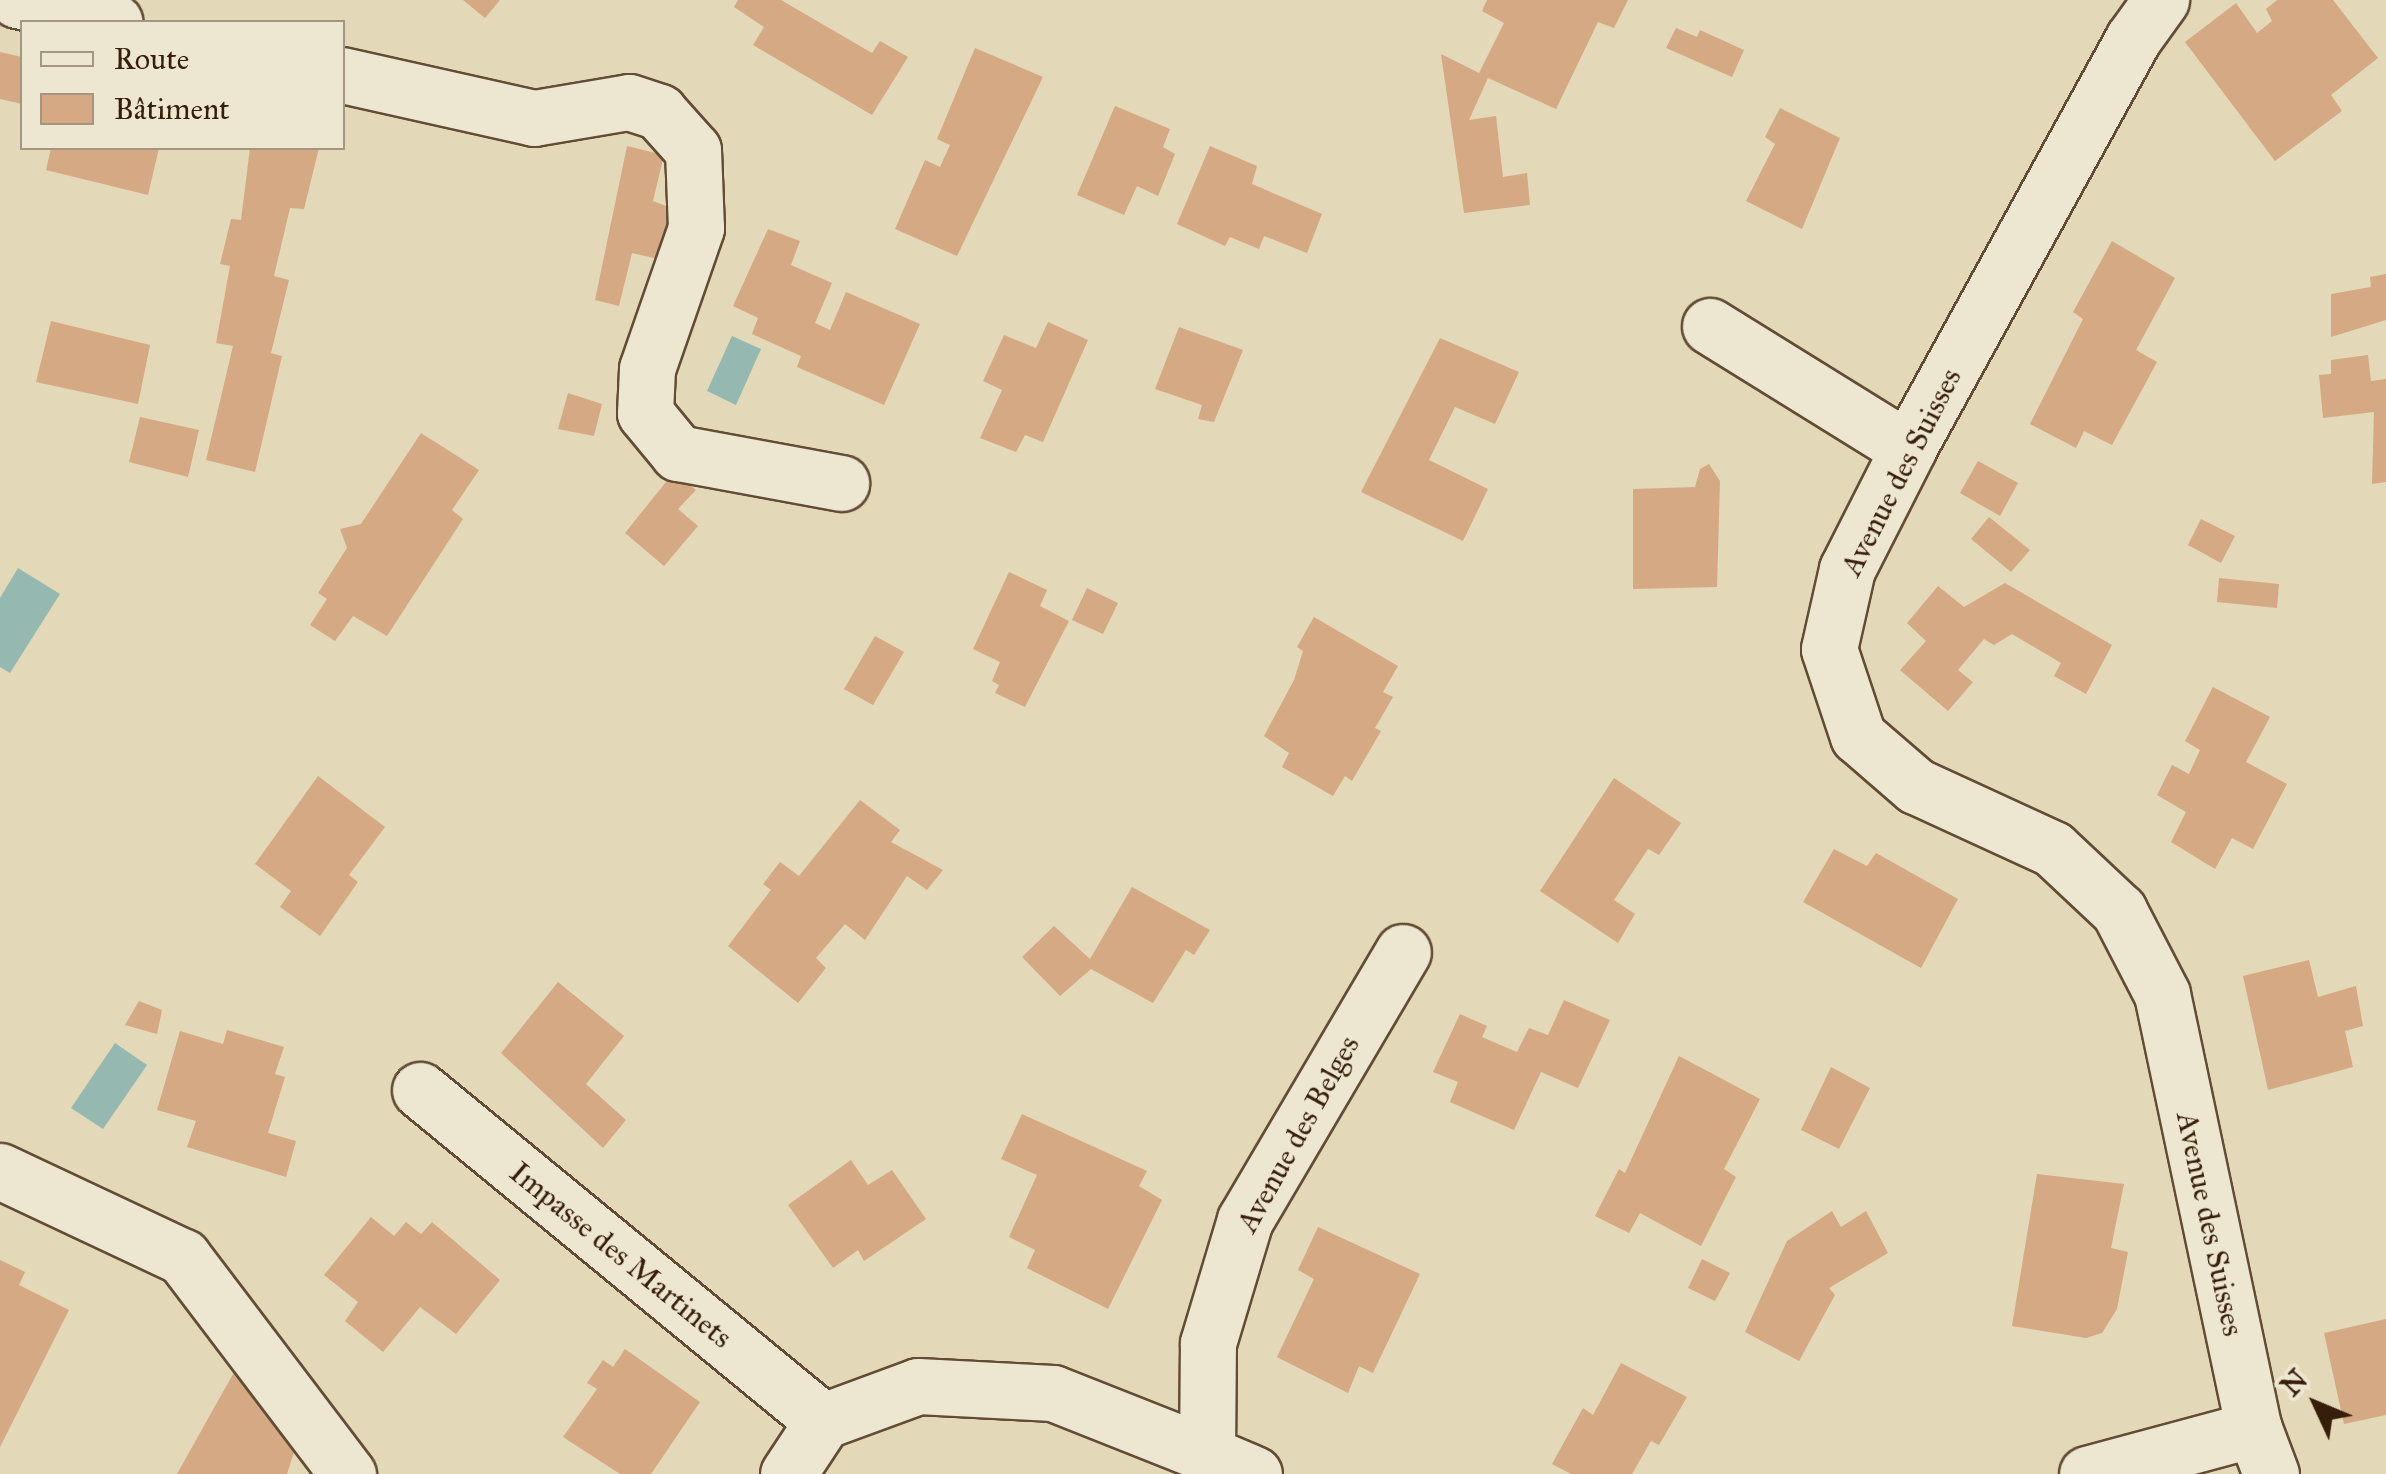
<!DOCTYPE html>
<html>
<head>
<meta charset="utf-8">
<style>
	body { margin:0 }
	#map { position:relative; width:2386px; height:1474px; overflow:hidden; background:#e3d8b7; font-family:"IM FELL Great Primer",serif }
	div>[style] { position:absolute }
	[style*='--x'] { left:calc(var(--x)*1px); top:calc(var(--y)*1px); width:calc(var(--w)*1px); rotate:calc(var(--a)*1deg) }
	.water>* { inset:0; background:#95b9b0 }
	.building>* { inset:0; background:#d5a984 }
	.roads { filter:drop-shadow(2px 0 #624c35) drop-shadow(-2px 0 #624c35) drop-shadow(0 2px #624c35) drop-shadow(0 -2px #624c35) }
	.minor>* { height:55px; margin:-27.5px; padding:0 27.5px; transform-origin:27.5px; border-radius:27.5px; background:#ede6d0 }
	span { translate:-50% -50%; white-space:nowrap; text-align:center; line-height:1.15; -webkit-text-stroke:9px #ede6d0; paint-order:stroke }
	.street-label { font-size:30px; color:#371e0a }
	.legend { position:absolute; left:20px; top:20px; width:325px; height:130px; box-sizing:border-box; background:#ede6d0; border:2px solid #a49681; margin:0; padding:12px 18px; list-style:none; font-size:30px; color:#371e0a }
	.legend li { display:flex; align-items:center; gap:20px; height:50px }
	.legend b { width:50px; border:2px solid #a49681 }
	.north { position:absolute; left:2266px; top:1354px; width:100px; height:100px; -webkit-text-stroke:8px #ede6d0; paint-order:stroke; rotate:314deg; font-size:28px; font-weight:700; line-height:40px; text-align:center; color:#371e0a }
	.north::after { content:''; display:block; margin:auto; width:35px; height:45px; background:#371e0a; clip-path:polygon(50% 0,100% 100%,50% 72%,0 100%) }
</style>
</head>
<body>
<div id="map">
	<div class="water">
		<i style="clip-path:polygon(732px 336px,761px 349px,736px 405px,707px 391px)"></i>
		<i style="clip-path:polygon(18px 568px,60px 594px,10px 673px,0 667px,0 598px)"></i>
		<i style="clip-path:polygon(115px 1043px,147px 1065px,103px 1129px,71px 1108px)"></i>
	</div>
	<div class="building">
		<i style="clip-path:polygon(463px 0,500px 0,485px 18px)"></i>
		<i style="clip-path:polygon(738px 0,781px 0,872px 53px,880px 41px,908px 57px,872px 115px,753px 45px,764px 27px,734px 7px)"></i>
		<i style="clip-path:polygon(1487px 0,1628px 0,1614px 28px,1598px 22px,1556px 109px,1488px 78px,1469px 120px,1496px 116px,1503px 177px,1527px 173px,1530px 205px,1464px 213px,1441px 54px,1479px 73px,1504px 23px,1482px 11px)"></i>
		<i style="clip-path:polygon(2277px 0,2333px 0,2378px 58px,2331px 95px,2342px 111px,2275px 161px,2185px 42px,2236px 3px,2257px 33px,2272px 21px,2266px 9px)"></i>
		<i style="clip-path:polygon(1676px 28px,1697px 37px,1700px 30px,1744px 50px,1732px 77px,1666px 48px)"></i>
		<i style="clip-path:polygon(975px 48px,1043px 77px,957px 256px,895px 229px,925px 160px,940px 167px,950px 145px,937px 139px)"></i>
		<i style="clip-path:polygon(0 52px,22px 57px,22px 104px,0 99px)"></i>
		<i style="clip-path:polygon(1115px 106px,1170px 129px,1163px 147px,1175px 154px,1158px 196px,1137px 186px,1124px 215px,1077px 195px)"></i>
		<i style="clip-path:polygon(1780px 108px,1840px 138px,1802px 229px,1746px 201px,1775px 144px,1765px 137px)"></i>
		<i style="clip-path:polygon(627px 146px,664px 155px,653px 201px,679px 211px,667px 261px,632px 253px,619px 306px,595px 300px)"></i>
		<i style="clip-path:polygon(1210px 146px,1257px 166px,1252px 184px,1322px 214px,1307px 253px,1264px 236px,1259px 249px,1230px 237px,1225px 246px,1177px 224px)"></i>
		<i style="clip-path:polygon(51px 148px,159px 148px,148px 195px,46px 170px)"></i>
		<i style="clip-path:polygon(250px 148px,319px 148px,304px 209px,290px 208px,274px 276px,289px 280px,271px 353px,282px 356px,255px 472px,206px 460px,233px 346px,216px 343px,230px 266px,220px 264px,231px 219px,241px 220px)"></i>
		<i style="clip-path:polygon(768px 229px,800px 241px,791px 265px,832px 283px,815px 323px,830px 330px,846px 292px,920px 324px,884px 405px,797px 367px,801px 356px,752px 334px,758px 318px,733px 306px)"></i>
		<i style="clip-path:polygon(2112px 241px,2175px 278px,2136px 350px,2157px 362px,2112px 445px,2084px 431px,2076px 448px,2030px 424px,2083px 319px,2073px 312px)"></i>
		<i style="clip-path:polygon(2386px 274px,2386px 320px,2331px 337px,2331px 294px,2371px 287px,2370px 277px)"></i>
		<i style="clip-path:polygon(51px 321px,150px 345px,138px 404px,36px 382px)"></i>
		<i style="clip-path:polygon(1048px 322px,1088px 340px,1043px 442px,1025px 435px,1016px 452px,980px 438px,1002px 390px,983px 381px,1004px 335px,1036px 348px)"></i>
		<i style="clip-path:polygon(1179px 327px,1243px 350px,1214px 422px,1198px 419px,1202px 405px,1155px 389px)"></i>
		<i style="clip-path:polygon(1440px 338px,1519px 372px,1495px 424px,1455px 407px,1429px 460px,1488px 489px,1463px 541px,1361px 492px)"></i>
		<i style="clip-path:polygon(2368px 355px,2371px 381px,2386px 379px,2386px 482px,2372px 484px,2374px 412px,2323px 418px,2319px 375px,2331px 374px,2331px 360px)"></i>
		<i style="clip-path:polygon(568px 393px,602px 404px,594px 436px,558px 429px)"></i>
		<i style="clip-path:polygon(140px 417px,199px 430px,188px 477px,129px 462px)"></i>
		<i style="clip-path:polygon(421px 433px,479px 470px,452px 510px,463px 519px,387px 636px,353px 616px,335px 641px,310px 625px,327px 599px,318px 593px,347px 548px,340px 529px,361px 524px)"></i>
		<i style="clip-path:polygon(1978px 461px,2018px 483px,2000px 516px,1960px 493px)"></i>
		<i style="clip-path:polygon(1709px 464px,1720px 481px,1717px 587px,1633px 589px,1633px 489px,1695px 487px,1700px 469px)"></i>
		<i style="clip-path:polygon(674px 472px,696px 490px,678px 509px,698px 526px,664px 566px,625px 533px)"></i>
		<i style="clip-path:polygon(1989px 517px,2030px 550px,2011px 572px,1971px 539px)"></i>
		<i style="clip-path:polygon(2201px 519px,2235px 536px,2221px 563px,2188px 545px)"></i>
		<i style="clip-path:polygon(1009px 572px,1047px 590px,1040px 606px,1069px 621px,1025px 707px,995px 693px,999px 685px,992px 681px,1000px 662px,973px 649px)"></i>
		<i style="clip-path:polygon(2219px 578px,2279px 584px,2277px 608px,2217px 602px)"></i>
		<i style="clip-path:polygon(2005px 583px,2112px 645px,2086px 694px,2054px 676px,2061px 663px,2012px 634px,1994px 645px,1984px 639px,1958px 670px,1973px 682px,1948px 711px,1900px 670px,1926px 641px,1907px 623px,1938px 586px,1964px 607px)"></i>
		<i style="clip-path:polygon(1087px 588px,1118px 603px,1103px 634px,1072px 620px)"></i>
		<i style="clip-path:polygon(1314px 617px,1398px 666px,1383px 692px,1393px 697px,1375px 728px,1381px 731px,1352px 781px,1345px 776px,1333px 796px,1282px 767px,1289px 753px,1264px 736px,1294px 680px,1303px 651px,1297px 647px)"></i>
		<i style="clip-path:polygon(875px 636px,904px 652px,873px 705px,844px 689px)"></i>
		<i style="clip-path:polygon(2213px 687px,2270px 717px,2246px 762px,2287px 784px,2253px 849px,2232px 838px,2215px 869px,2171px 842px,2186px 812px,2157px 795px,2172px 765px,2189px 774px,2200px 750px,2185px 741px)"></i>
		<i style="clip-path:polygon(318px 776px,385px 827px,349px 875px,358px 882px,320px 936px,280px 907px,291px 891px,255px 864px)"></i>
		<i style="clip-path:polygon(1614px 778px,1681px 823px,1659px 855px,1648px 849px,1614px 900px,1635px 914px,1618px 943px,1540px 891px)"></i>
		<i style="clip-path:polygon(860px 800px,900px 830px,891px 842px,943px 870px,927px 890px,907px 876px,865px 940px,845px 924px,816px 958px,826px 968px,798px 1003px,728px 946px,771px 890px,763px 884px,780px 862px,799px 876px)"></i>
		<i style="clip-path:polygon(1834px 849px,1867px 866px,1876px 853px,1958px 899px,1921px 968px,1803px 902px)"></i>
		<i style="clip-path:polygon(1132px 887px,1210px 930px,1194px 955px,1186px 950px,1153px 1003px,1091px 969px,1060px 996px,1022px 957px,1054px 926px,1090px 959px)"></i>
		<i style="clip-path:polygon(2309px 960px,2318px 997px,2356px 986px,2363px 1026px,2345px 1031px,2353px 1067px,2268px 1090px,2243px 976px)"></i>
		<i style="clip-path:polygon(558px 982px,624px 1036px,586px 1084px,626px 1120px,603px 1148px,501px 1053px)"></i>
		<i style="clip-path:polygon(1564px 1000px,1610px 1020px,1578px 1088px,1541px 1072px,1514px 1130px,1450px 1102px,1458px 1082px,1433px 1072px,1460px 1014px,1487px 1026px,1482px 1037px,1517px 1052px,1529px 1028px,1548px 1035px)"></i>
		<i style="clip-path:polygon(139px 1001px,162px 1010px,157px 1034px,125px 1025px)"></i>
		<i style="clip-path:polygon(227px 1030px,284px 1047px,275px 1074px,285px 1077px,268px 1133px,296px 1141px,286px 1177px,187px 1147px,196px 1121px,157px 1110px,180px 1031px,223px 1044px)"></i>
		<i style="clip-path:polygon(1679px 1056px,1760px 1099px,1724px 1169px,1736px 1177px,1701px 1246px,1640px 1213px,1629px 1233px,1595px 1216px,1619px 1169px,1625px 1173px)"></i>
		<i style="clip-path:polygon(1831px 1067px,1870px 1088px,1839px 1149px,1801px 1130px)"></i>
		<i style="clip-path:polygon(1022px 1114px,1147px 1171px,1139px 1186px,1162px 1200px,1108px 1309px,1027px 1268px,1035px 1250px,1009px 1237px,1037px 1175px,1001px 1159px)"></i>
		<i style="clip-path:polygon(851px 1160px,868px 1185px,892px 1170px,926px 1219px,864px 1261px,858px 1250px,833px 1268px,788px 1205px)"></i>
		<i style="clip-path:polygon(2037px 1174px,2124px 1184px,2111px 1248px,2128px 1252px,2117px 1309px,2102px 1333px,2086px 1338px,2012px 1326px)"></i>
		<i style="clip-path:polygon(1832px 1211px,1841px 1227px,1866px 1211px,1888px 1253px,1829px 1288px,1835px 1295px,1799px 1361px,1745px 1332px,1787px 1241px)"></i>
		<i style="clip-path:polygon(371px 1217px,394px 1236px,406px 1222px,421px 1234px,432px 1222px,500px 1280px,456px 1334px,420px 1307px,383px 1352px,345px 1321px,358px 1302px,324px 1275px)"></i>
		<i style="clip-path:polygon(1318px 1227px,1420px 1274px,1373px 1373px,1359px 1366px,1348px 1393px,1277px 1357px,1314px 1279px,1298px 1270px)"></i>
		<i style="clip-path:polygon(1702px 1259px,1730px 1273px,1715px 1301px,1688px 1288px)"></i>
		<i style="clip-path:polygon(0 1260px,25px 1272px,19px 1285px,69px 1310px,0 1447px)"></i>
		<i style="clip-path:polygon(2386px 1319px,2386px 1415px,2344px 1424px,2324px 1333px)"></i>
		<i style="clip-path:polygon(625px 1349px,700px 1402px,651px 1474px,620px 1474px,563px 1437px,597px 1389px,587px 1383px,603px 1360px,613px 1367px)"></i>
		<i style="clip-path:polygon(242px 1358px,300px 1433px,287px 1474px,177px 1474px)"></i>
		<i style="clip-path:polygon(1621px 1363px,1687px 1397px,1659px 1445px,1651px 1441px,1632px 1474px,1571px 1474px,1552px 1464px,1583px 1408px,1593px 1415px)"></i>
	</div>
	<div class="roads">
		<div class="minor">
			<i style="--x:17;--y:0;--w:100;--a:12.7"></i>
			<i style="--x:2161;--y:0;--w:48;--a:125.7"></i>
			<i style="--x:2133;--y:39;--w:468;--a:118.8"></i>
			<i style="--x:1908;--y:449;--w:135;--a:116.9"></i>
			<i style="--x:1847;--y:569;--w:82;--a:102.7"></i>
			<i style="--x:1829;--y:649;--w:92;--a:71.6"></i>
			<i style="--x:1858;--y:736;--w:77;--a:40.8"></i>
			<i style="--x:1916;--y:786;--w:151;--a:24.7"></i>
			<i style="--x:2053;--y:849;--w:91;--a:43.2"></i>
			<i style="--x:2119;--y:911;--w:93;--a:62.6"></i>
			<i style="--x:2162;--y:994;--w:445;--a:78.1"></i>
			<i style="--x:2254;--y:1429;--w:48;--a:69.3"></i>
			<i style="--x:342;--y:75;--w:197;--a:12.6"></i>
			<i style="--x:534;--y:118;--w:96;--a:-9.6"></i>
			<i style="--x:629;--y:102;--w:32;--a:18"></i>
			<i style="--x:659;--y:112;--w:51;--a:48.2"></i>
			<i style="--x:693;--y:150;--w:78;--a:87.8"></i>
			<i style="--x:696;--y:228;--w:149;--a:109.2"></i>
			<i style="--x:647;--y:369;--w:44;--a:92.6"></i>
			<i style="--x:645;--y:413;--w:52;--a:50.5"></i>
			<i style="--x:678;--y:453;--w:166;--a:10.4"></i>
			<i style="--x:1710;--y:326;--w:233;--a:31.8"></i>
			<i style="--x:420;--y:1090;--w:522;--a:39.4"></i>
			<i style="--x:0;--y:1171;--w:202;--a:25.2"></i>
			<i style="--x:183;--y:1257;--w:273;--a:52.8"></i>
			<i style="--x:788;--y:1474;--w:64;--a:-56.6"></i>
			<i style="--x:823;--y:1421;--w:101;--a:-20.2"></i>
			<i style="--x:918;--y:1386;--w:135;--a:3"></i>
			<i style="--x:1053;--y:1393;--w:166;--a:21.6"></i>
			<i style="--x:1254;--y:1474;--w:51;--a:-156.9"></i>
			<i style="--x:1207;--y:1454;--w:111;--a:-89.5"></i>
			<i style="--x:1208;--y:1343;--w:128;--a:-73.3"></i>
			<i style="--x:1245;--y:1220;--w:311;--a:-59.5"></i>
			<i style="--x:2087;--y:1474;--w:173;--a:-15.1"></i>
		</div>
	</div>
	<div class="street-label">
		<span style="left:1901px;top:472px;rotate:-63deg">Avenue des Suisses</span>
		<span style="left:1298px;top:1134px;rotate:-61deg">Avenue des Belges</span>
		<span style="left:2210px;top:1224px;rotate:78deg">Avenue des Suisses</span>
		<span style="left:621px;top:1255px;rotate:39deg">Impasse des Martinets</span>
	</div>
	<ul class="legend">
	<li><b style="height:12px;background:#ede6d0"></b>Route</li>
	<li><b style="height:28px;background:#d5a984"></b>Bâtiment</li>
	</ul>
	<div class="north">N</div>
</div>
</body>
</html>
